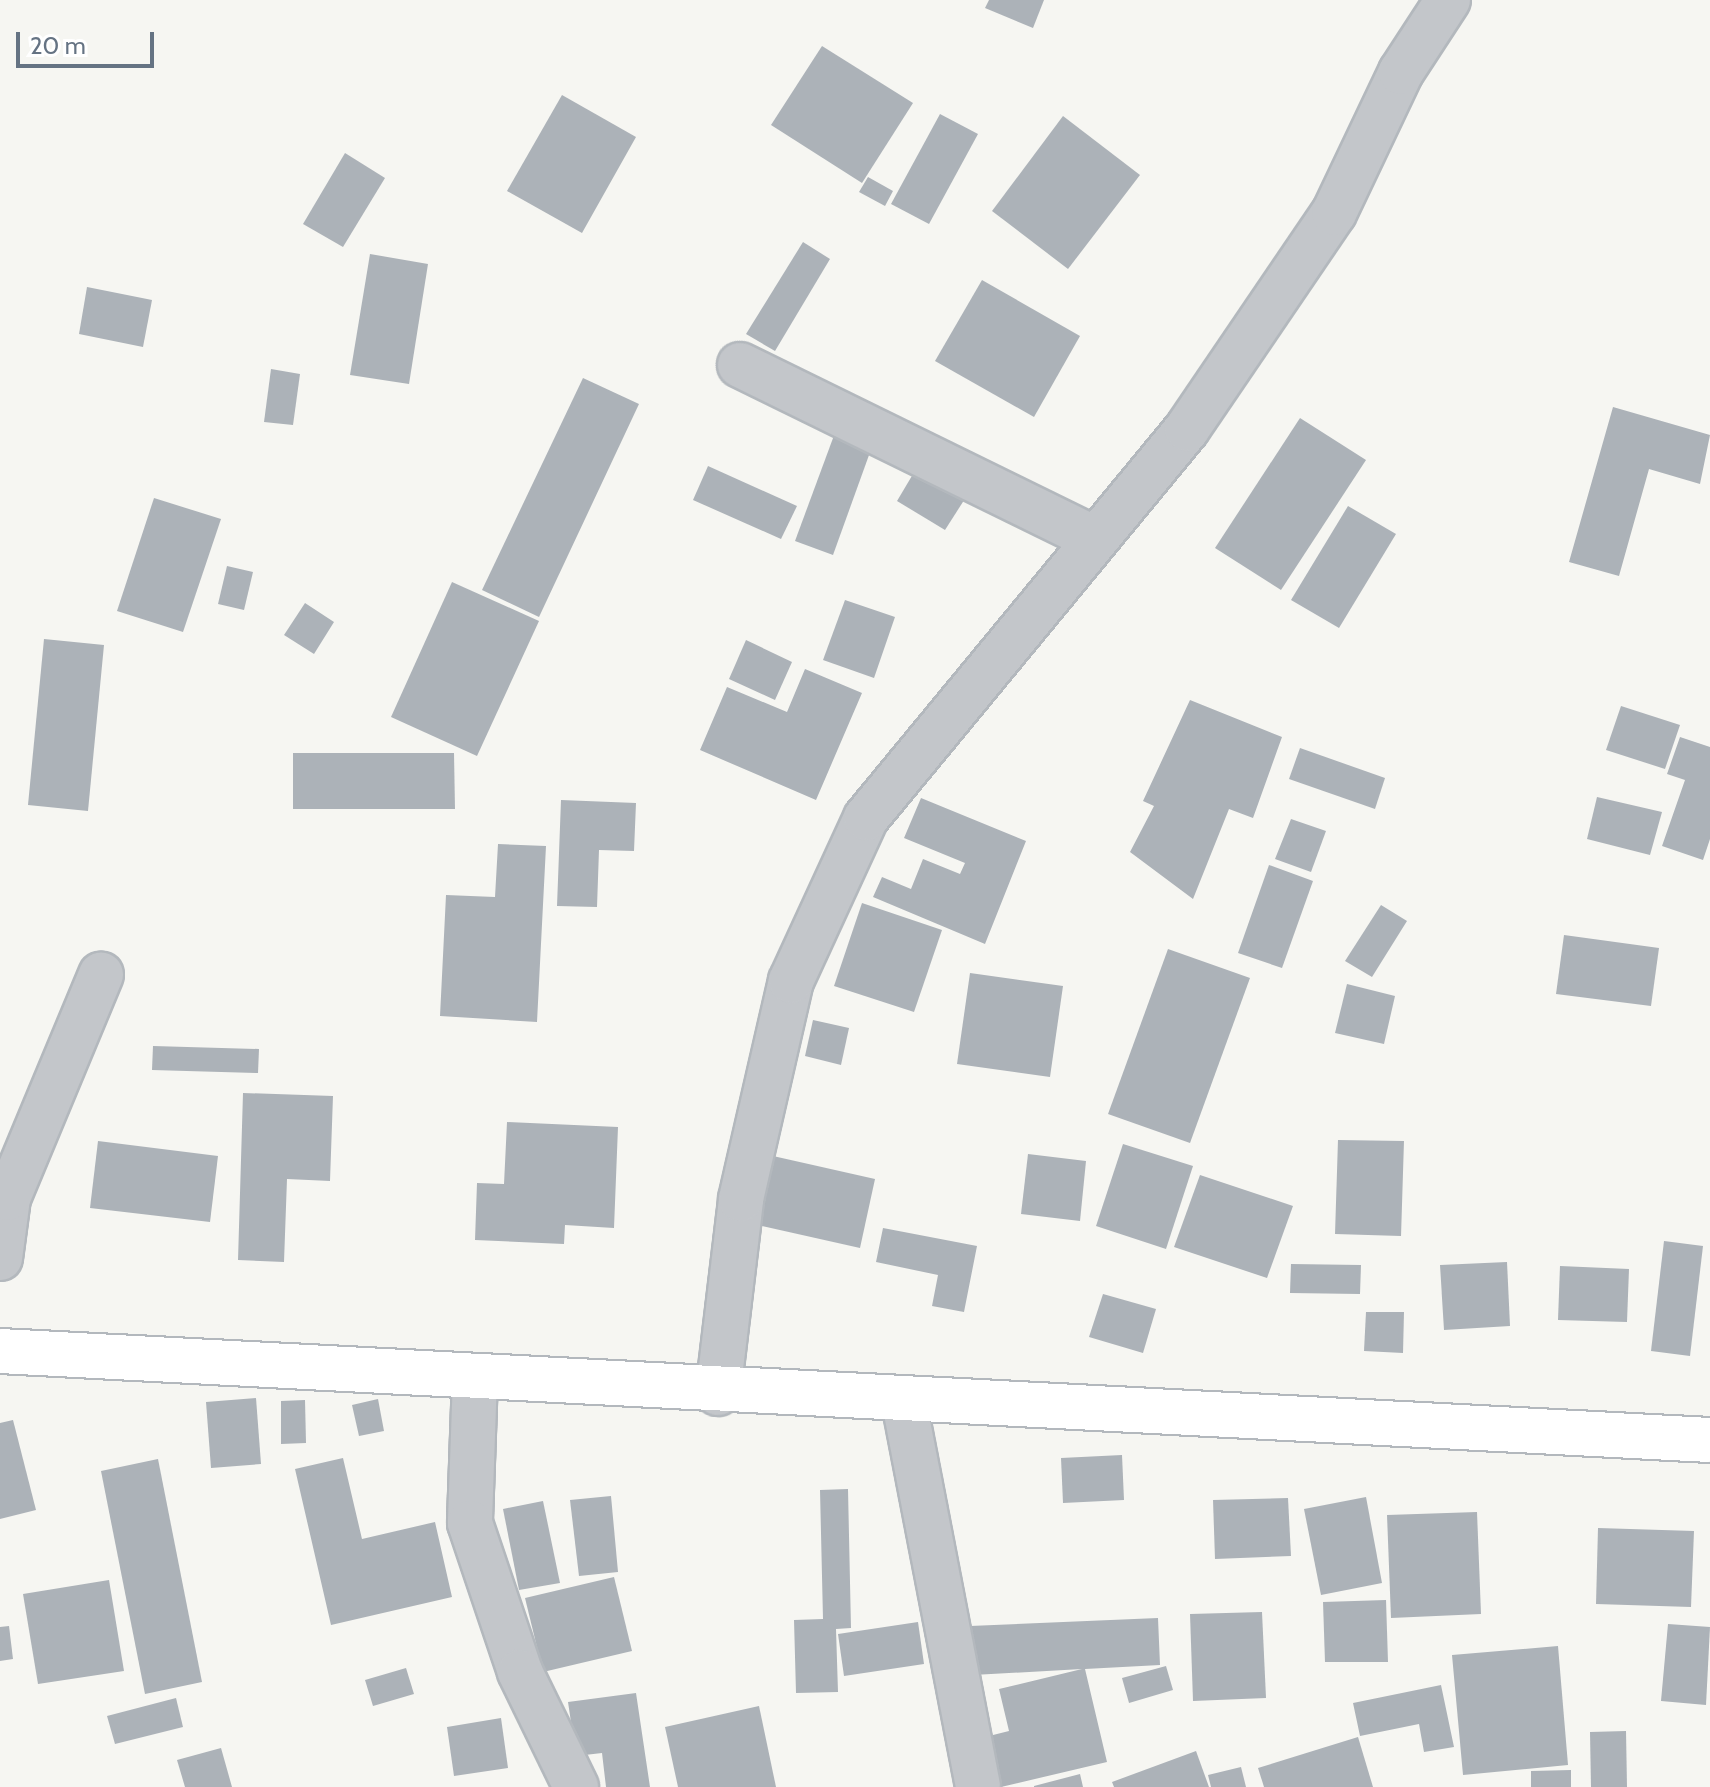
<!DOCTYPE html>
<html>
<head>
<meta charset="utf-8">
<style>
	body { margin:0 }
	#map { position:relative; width:1710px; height:1787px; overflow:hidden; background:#f6f6f2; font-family:Cabin,sans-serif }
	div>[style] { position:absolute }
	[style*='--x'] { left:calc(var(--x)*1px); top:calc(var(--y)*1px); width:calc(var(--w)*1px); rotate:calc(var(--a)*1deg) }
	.building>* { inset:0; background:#acb2b8 }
	.roads { filter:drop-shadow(2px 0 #b3b8bd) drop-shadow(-2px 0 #b3b8bd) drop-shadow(0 2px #b3b8bd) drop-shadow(0 -2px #b3b8bd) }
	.street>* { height:44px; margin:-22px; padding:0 22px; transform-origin:22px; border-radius:22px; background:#c3c6ca }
	.secondary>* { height:44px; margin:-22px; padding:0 22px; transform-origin:22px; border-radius:22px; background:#fff }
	span { translate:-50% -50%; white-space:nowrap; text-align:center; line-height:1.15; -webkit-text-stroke:8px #fff; paint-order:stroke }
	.scale { position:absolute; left:16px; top:32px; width:138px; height:36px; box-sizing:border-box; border:4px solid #657383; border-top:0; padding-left:10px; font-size:24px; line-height:28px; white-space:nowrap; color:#657383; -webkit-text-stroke:6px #fff; paint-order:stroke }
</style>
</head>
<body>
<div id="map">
	<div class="building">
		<i style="clip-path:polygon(989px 0,1044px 0,1033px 28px,985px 8px)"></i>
		<i style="clip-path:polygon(822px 46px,913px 103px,862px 183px,771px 125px)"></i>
		<i style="clip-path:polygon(562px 95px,636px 137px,582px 233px,507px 191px)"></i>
		<i style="clip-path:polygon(940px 114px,978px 134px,929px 224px,891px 204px)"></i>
		<i style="clip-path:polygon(1063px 116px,1140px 175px,1068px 269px,992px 211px)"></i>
		<i style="clip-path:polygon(345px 153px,385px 178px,343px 247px,303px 224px)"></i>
		<i style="clip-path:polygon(868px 177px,893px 191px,885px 206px,859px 192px)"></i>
		<i style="clip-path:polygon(803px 242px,830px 259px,775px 351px,746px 334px)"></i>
		<i style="clip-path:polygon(370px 254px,428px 264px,409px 384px,350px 375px)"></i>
		<i style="clip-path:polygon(982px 280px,1080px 336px,1034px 417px,935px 361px)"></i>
		<i style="clip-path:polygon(87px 287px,152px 300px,143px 347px,79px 334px)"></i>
		<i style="clip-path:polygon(271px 369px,300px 374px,293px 425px,264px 422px)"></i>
		<i style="clip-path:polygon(583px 378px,639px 404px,539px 617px,482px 590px)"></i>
		<i style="clip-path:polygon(1613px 407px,1710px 435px,1700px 484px,1649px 469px,1619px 576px,1569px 562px)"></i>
		<i style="clip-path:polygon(1300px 418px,1366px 460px,1281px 590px,1215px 548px)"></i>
		<i style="clip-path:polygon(836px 430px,873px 444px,833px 555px,795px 541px)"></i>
		<i style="clip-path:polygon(919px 464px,968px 494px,945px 530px,897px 501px)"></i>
		<i style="clip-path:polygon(708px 466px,797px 506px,781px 539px,693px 500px)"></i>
		<i style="clip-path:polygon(154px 498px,221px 519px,183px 632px,117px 611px)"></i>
		<i style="clip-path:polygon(1348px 506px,1396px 534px,1339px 628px,1291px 600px)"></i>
		<i style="clip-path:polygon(227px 566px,253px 572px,244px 610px,218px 604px)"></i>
		<i style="clip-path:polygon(452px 582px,539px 621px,477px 756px,391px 717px)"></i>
		<i style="clip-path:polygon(845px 600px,895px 617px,874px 678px,823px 660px)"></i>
		<i style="clip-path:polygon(305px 603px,334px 622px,314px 654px,284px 635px)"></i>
		<i style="clip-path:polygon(44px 639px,104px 645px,88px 811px,28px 805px)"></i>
		<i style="clip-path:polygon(746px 640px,792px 662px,775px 700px,729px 679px)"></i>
		<i style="clip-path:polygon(805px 669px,862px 693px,816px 800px,700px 750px,727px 687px,787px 712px)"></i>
		<i style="clip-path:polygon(1190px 700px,1282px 737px,1253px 818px,1229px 809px,1193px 899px,1130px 852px,1154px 806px,1143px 801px)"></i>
		<i style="clip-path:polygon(1621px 706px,1680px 725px,1665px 769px,1606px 750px)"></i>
		<i style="clip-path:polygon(1680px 737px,1710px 747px,1710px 839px,1703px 860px,1662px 846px,1685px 780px,1667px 774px)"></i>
		<i style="clip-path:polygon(1300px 748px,1385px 778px,1375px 809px,1289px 779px)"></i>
		<i style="clip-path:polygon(293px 753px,454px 753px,455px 809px,293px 809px)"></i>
		<i style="clip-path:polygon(1597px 797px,1662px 812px,1650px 855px,1587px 839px)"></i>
		<i style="clip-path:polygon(921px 798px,1026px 841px,985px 944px,873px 897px,882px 877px,911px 889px,923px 859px,960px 874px,965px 863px,904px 838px)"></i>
		<i style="clip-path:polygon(561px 800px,636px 803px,634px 851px,599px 850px,597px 907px,557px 906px)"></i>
		<i style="clip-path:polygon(1291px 819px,1326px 831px,1311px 872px,1275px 859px)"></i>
		<i style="clip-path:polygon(498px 844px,546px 846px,537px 1022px,440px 1016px,446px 895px,495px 897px)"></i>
		<i style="clip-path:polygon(1269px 865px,1313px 881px,1282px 968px,1238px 953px)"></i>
		<i style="clip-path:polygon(862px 903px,942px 930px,914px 1012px,834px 986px)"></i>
		<i style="clip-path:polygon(1381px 905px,1407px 921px,1372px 977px,1345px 961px)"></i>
		<i style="clip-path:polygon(1564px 935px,1659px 948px,1651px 1006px,1556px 994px)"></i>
		<i style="clip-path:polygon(1168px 949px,1250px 978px,1190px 1143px,1108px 1114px)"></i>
		<i style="clip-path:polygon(970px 973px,1063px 986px,1050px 1077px,957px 1064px)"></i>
		<i style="clip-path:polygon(1347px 984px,1395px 996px,1384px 1044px,1335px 1033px)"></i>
		<i style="clip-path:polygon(813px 1020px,849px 1028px,841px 1065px,805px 1056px)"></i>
		<i style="clip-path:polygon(153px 1046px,259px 1049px,258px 1073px,152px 1070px)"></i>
		<i style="clip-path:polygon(243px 1093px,333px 1096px,330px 1181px,287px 1179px,284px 1262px,238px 1260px)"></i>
		<i style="clip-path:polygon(507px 1122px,618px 1127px,614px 1228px,565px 1225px,564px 1244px,475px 1240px,477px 1183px,504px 1184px)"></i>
		<i style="clip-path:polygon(1338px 1140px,1404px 1141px,1401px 1236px,1335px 1234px)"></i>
		<i style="clip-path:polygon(98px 1141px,218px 1156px,210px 1222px,90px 1208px)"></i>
		<i style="clip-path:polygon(1123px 1144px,1193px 1166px,1166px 1249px,1096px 1226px)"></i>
		<i style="clip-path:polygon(1028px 1154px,1086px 1161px,1080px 1221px,1021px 1214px)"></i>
		<i style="clip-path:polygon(773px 1156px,875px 1179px,860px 1248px,757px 1225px)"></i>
		<i style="clip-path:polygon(1200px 1175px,1293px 1206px,1267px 1278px,1174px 1247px)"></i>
		<i style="clip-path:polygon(883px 1228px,977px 1246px,964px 1312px,932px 1306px,938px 1275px,876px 1262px)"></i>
		<i style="clip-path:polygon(1664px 1241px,1703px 1246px,1690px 1356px,1651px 1351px)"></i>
		<i style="clip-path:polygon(1507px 1262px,1510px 1326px,1444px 1330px,1440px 1265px)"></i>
		<i style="clip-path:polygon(1291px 1264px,1361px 1265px,1360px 1294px,1290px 1293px)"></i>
		<i style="clip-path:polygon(1560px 1266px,1629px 1269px,1627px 1322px,1558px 1320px)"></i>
		<i style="clip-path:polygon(1103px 1294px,1156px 1309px,1143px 1353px,1089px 1337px)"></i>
		<i style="clip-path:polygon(1366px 1312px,1404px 1312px,1403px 1353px,1364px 1351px)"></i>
		<i style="clip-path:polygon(256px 1398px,261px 1464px,211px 1468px,206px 1402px)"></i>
		<i style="clip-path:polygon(378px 1399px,384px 1431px,359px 1436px,352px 1405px)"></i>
		<i style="clip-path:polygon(305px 1400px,306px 1443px,281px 1444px,281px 1401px)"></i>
		<i style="clip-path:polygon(13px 1420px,36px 1510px,0 1519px,0 1423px)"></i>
		<i style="clip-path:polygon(1122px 1455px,1124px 1500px,1063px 1503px,1061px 1458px)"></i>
		<i style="clip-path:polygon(343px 1458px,362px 1539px,435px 1522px,452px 1597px,331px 1625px,295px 1469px)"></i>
		<i style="clip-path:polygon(158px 1459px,202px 1682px,145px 1694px,101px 1471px)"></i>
		<i style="clip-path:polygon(848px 1489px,851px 1628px,836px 1629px,838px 1692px,796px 1693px,794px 1620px,823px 1619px,820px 1490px)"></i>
		<i style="clip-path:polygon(611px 1496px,618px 1572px,579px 1576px,570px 1500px)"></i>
		<i style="clip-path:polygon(1366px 1497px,1382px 1583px,1321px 1595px,1304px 1509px)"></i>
		<i style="clip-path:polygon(1288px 1498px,1291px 1556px,1215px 1559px,1213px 1500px)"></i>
		<i style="clip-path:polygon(543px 1501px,560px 1583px,519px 1590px,503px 1509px)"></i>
		<i style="clip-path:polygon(1477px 1512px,1481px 1614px,1391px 1618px,1387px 1515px)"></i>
		<i style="clip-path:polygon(1598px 1528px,1694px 1531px,1691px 1607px,1596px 1604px)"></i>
		<i style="clip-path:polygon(614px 1577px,632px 1651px,543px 1672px,525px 1598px)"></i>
		<i style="clip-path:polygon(109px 1580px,124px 1671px,38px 1684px,23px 1594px)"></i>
		<i style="clip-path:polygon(1386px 1600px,1388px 1662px,1325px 1662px,1323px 1602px)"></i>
		<i style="clip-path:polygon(1262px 1612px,1266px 1698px,1193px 1701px,1190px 1614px)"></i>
		<i style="clip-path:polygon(1158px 1618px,1160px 1665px,1085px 1669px,1107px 1762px,1001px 1787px,989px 1736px,1009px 1731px,999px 1689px,1082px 1669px,973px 1675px,970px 1626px)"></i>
		<i style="clip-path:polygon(918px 1622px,924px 1664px,844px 1676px,838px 1634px)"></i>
		<i style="clip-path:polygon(1668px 1624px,1710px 1627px,1706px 1705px,1661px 1701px)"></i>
		<i style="clip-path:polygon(9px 1626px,13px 1659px,0 1661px,0 1627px)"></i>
		<i style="clip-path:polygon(1558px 1646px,1568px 1765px,1463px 1775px,1452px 1655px)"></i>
		<i style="clip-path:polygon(1166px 1666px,1173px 1690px,1129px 1703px,1122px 1678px)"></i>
		<i style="clip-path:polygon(406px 1668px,414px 1694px,373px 1706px,365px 1680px)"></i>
		<i style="clip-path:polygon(1441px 1685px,1454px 1747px,1424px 1752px,1419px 1724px,1360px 1736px,1353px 1703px)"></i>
		<i style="clip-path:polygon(636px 1693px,650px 1787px,606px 1787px,602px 1753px,576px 1756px,568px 1702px)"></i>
		<i style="clip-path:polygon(176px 1698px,183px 1727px,115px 1744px,107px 1716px)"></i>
		<i style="clip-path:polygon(759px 1706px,776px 1787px,678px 1787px,665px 1727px)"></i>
		<i style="clip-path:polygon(501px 1718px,508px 1768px,454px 1776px,447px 1727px)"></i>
		<i style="clip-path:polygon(1626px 1731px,1627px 1787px,1591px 1787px,1590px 1732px)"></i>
		<i style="clip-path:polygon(1358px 1737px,1373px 1787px,1264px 1787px,1258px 1768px)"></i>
		<i style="clip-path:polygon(221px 1748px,232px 1787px,185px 1787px,177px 1760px)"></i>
		<i style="clip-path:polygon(1196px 1751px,1209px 1787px,1114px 1787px,1112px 1782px)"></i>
		<i style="clip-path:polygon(1241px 1767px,1246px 1787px,1211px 1787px,1208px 1775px)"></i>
		<i style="clip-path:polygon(1571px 1770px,1571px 1787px,1531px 1787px,1531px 1771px)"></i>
		<i style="clip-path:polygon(1080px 1774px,1083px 1787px,1034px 1787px,1034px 1786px)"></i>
	</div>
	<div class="roads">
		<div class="street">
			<i style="--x:740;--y:365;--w:395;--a:26.1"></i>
			<i style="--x:0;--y:1258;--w:61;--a:-82.4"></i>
			<i style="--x:8;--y:1198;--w:242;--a:-67.4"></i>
			<i style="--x:475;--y:1377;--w:146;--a:92"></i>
			<i style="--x:470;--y:1523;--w:157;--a:71.4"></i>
			<i style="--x:520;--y:1672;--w:128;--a:64"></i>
			<i style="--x:718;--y:1393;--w:195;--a:-83.2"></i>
			<i style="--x:741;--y:1199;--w:224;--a:-77.1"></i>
			<i style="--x:791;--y:981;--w:179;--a:-65.3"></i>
			<i style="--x:866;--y:818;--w:504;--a:-50.47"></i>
			<i style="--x:1187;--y:429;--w:261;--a:-55.8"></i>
			<i style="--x:1334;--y:213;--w:156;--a:-64.6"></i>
			<i style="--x:1401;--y:72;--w:86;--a:-56.9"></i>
			<i style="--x:904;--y:1402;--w:392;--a:79.1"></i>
		</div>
		<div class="secondary">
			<i style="--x:0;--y:1351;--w:1712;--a:2.98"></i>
		</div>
	</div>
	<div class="scale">20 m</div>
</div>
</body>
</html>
